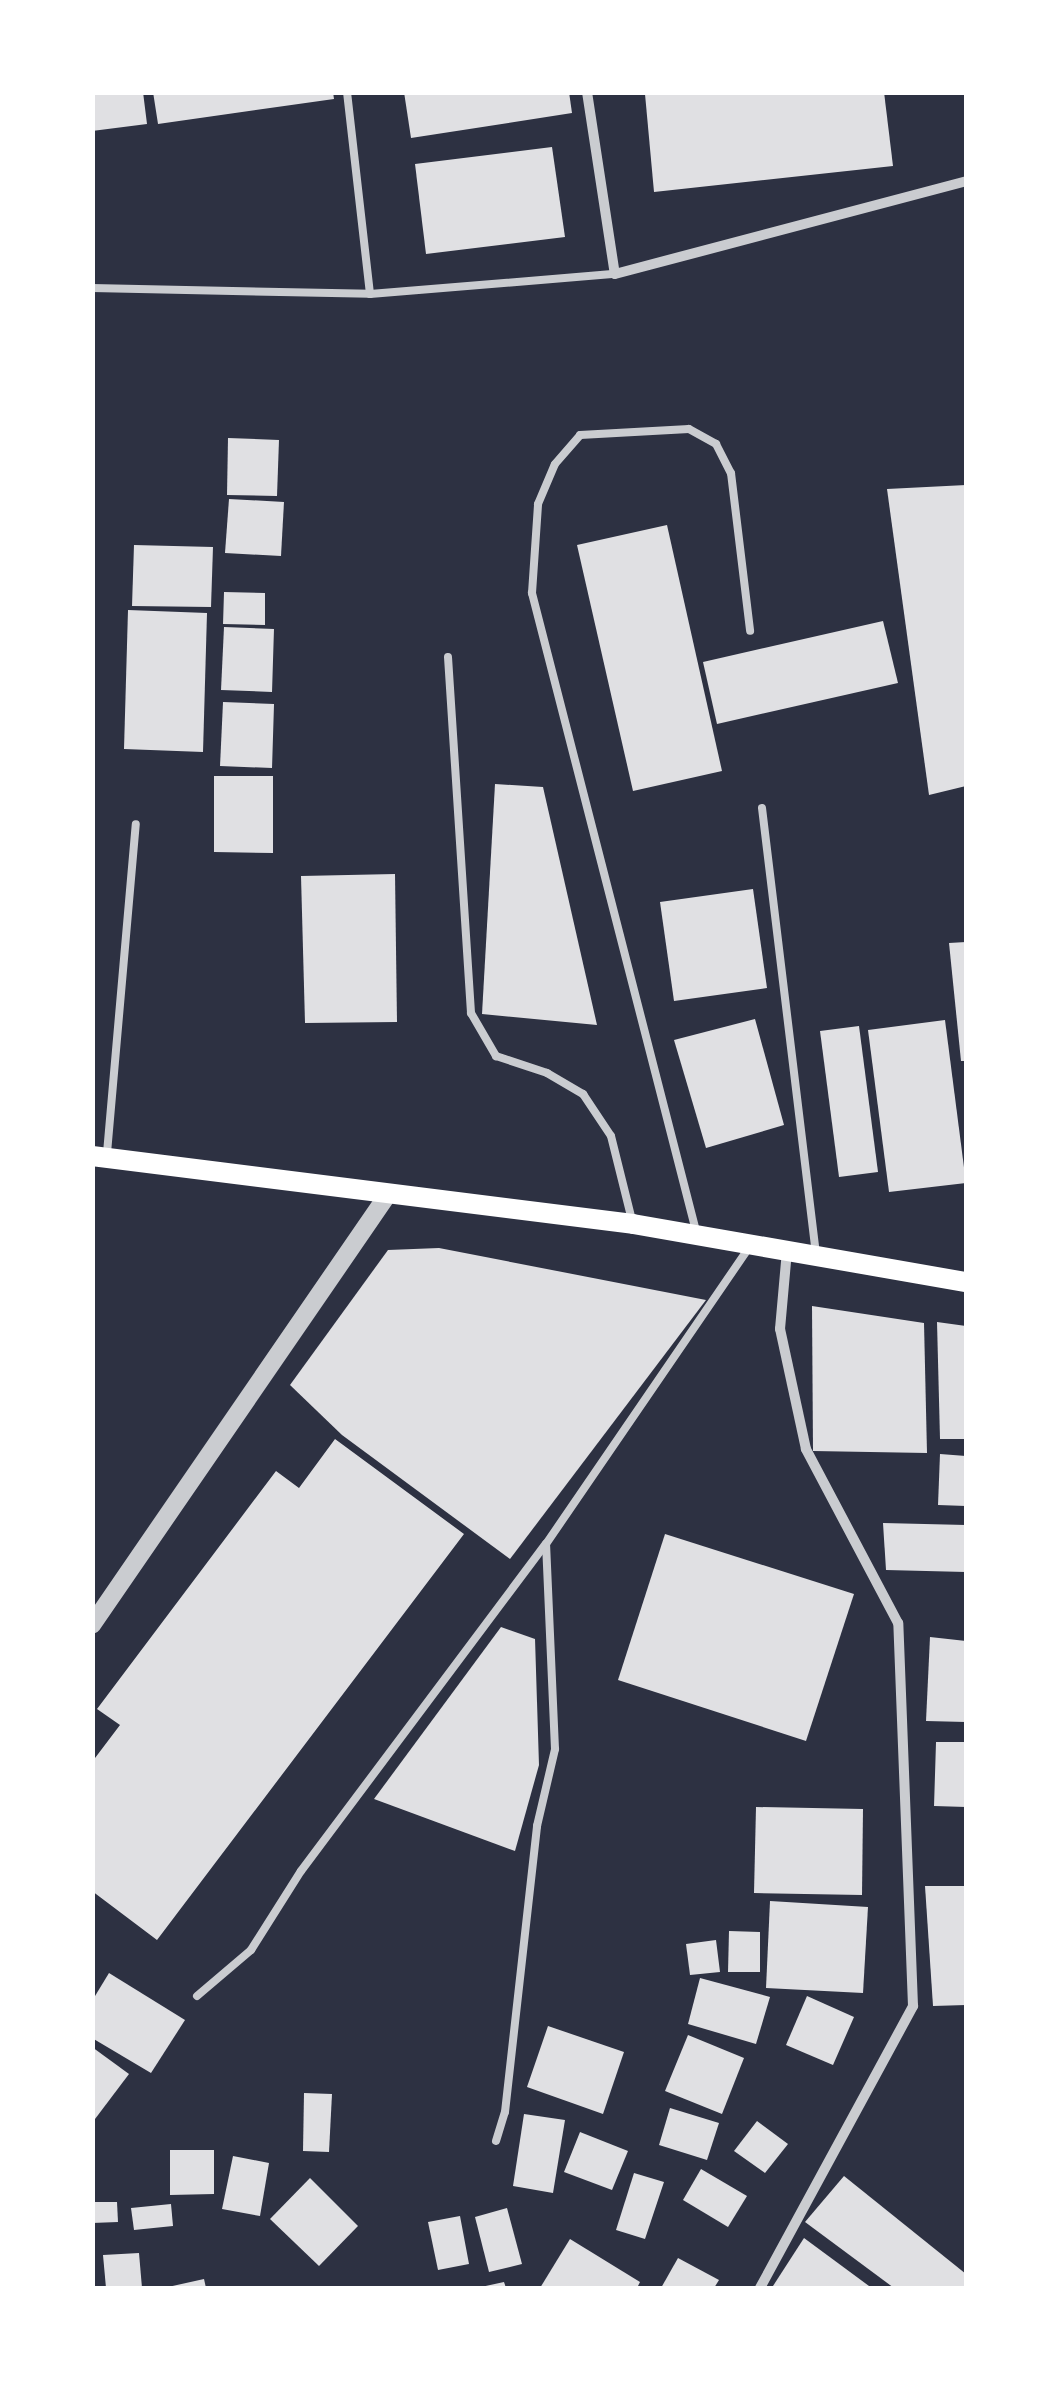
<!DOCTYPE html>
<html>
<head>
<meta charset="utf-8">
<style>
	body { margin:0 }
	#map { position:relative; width:1059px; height:2381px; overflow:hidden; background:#2d3142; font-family:Lato,sans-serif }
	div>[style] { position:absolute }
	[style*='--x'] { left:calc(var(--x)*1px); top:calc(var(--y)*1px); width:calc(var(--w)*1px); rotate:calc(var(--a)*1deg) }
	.building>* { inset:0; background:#e0e0e3 }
	.service>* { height:8px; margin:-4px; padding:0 4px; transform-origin:4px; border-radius:4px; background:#caccd0 }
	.minor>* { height:10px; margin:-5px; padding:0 5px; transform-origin:5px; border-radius:5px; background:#caccd0 }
	.tertiary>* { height:18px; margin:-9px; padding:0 9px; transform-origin:9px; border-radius:9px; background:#caccd0 }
	.secondary>* { height:20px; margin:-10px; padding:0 10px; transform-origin:10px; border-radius:10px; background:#fff }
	span { translate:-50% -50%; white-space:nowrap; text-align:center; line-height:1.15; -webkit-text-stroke:8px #fff; paint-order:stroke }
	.frame { position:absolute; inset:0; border:95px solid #fff; pointer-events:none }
</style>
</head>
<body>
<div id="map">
	<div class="building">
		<i style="clip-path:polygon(92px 92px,143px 92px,147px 124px,92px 131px)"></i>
		<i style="clip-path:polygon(153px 92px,333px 92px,334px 99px,158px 124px)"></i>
		<i style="clip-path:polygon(404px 92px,569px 92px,572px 113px,411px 138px)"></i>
		<i style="clip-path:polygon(884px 92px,893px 166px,654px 192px,645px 94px)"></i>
		<i style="clip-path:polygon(552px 147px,565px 237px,426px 254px,415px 164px)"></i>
		<i style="clip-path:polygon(228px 438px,279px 440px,277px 496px,227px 495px)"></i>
		<i style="clip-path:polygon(966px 485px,966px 786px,929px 795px,887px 489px)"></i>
		<i style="clip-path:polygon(229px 499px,284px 502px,281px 556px,225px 553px)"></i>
		<i style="clip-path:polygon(667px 525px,722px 771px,633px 791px,577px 545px)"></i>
		<i style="clip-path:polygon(134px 545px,213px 547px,211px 607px,132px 606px)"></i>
		<i style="clip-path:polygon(224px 592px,265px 593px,265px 625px,223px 624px)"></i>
		<i style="clip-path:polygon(128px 610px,207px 613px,203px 752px,124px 749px)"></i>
		<i style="clip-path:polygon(883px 621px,898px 683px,717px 724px,703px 662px)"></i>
		<i style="clip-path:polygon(224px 627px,274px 629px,272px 692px,221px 690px)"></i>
		<i style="clip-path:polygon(223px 702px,274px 704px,272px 768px,220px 766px)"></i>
		<i style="clip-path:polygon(214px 776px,273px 776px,273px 853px,214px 852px)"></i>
		<i style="clip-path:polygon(495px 784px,543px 787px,597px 1025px,482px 1014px)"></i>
		<i style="clip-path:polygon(395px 874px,397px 1022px,305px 1023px,301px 876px)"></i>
		<i style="clip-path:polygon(753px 889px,767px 988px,674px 1001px,660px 902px)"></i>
		<i style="clip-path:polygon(966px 942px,966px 1061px,961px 1061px,949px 943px)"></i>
		<i style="clip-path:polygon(755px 1019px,784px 1125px,706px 1148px,674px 1040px)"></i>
		<i style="clip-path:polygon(945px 1020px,966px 1183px,889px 1192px,868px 1030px)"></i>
		<i style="clip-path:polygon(859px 1026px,878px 1172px,839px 1177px,820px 1031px)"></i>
		<i style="clip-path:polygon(439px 1248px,706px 1300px,510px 1559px,342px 1435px,290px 1385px,388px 1250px)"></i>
		<i style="clip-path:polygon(812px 1306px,924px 1323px,927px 1453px,813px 1451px)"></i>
		<i style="clip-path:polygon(937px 1322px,966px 1326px,966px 1439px,940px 1439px)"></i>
		<i style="clip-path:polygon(335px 1439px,464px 1534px,157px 1940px,92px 1891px,92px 1762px,120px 1725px,97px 1709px,276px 1471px,299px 1488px)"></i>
		<i style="clip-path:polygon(940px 1454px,966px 1456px,966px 1506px,938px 1505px)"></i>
		<i style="clip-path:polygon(883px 1523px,966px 1525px,966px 1572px,886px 1570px)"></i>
		<i style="clip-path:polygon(665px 1534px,854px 1594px,806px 1741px,618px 1680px)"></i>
		<i style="clip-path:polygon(501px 1627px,535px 1639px,539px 1765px,515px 1851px,374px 1799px)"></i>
		<i style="clip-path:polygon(930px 1637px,966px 1641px,966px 1722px,926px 1721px)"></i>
		<i style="clip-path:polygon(936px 1742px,966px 1742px,966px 1807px,934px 1806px)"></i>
		<i style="clip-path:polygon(756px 1807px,863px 1809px,862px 1895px,754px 1893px)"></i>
		<i style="clip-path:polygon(925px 1886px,966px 1886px,966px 2005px,933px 2006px)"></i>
		<i style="clip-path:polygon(770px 1901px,868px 1907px,863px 1993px,766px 1988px)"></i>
		<i style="clip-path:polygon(729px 1931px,760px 1932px,760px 1972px,728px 1972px)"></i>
		<i style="clip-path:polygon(716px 1940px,720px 1972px,690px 1975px,686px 1944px)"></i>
		<i style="clip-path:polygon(109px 1973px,185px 2020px,151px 2073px,92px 2038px,92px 2001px)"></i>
		<i style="clip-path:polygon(700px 1978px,770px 1997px,756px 2044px,688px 2024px)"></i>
		<i style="clip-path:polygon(807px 1996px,854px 2017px,833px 2065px,786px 2045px)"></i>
		<i style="clip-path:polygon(548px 2026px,624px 2052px,603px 2114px,527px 2087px)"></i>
		<i style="clip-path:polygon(688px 2035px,744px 2058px,722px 2114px,665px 2091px)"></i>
		<i style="clip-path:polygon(92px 2047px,129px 2074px,92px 2123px)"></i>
		<i style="clip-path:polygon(304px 2093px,332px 2094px,329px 2152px,303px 2151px)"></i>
		<i style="clip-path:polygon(670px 2108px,719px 2123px,707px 2160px,659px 2145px)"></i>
		<i style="clip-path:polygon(524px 2114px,565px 2120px,553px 2193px,513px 2186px)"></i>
		<i style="clip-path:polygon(757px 2121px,788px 2144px,765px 2173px,734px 2151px)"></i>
		<i style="clip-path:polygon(580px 2132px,628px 2151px,612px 2190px,564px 2172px)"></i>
		<i style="clip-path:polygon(170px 2150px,214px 2150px,214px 2194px,170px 2195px)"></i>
		<i style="clip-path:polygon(233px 2156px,269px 2163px,260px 2216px,222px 2209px)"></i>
		<i style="clip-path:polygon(701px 2169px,747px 2196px,728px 2227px,683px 2200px)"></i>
		<i style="clip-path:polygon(634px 2173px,664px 2182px,645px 2239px,616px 2230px)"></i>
		<i style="clip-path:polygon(844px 2176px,966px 2274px,966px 2288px,894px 2288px,805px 2222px)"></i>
		<i style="clip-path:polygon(310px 2178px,358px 2226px,319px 2266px,270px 2219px)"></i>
		<i style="clip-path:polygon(92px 2202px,117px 2202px,118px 2222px,92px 2223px)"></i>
		<i style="clip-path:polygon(171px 2204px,173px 2226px,134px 2230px,131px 2208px)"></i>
		<i style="clip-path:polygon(507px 2208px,522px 2264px,489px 2272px,475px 2217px)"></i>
		<i style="clip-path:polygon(460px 2216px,469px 2264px,438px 2270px,428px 2222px)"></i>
		<i style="clip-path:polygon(804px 2238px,869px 2286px,868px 2288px,773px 2286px)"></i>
		<i style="clip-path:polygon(570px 2239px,640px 2282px,637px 2288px,540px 2288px)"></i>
		<i style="clip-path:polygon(139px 2253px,142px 2288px,106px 2288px,103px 2255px)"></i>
		<i style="clip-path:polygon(678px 2258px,719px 2280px,714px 2288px,661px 2288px)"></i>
		<i style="clip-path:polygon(204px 2279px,206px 2288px,168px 2288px,168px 2287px)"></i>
		<i style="clip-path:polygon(504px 2282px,506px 2288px,481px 2288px,481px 2287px)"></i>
	</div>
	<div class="service">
		<i style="--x:347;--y:92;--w:203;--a:83.5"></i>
		<i style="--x:92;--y:288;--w:278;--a:1.2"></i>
		<i style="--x:370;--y:294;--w:246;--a:-4.7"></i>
		<i style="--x:448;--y:657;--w:357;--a:86.3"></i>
		<i style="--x:471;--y:1013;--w:50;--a:59.8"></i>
		<i style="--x:496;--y:1056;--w:54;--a:18.4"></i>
		<i style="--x:547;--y:1073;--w:42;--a:30.3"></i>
		<i style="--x:583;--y:1094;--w:50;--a:56.3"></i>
		<i style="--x:611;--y:1136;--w:87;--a:76"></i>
		<i style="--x:762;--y:808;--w:450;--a:83.1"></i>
		<i style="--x:107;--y:1153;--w:330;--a:-85"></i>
		<i style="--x:696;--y:1231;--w:659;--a:-104.42"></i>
		<i style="--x:532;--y:593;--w:89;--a:-86.1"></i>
		<i style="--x:538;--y:504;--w:43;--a:-67"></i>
		<i style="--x:555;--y:464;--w:38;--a:-49"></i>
		<i style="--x:580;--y:435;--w:109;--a:-3.2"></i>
		<i style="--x:689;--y:429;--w:31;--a:29"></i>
		<i style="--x:716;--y:444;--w:33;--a:63"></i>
		<i style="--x:731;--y:473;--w:159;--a:83.1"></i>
		<i style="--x:197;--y:1996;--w:71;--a:-40.4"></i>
		<i style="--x:251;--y:1950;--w:93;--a:-57.7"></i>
		<i style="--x:301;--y:1871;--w:409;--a:-53.2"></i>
		<i style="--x:546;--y:1544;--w:363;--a:-55.6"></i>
		<i style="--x:496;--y:2141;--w:30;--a:-73"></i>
		<i style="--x:505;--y:2112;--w:288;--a:-83.6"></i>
		<i style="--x:537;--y:1826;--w:79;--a:-76.8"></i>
		<i style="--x:555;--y:1749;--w:205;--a:-92.5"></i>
	</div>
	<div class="minor">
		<i style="--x:587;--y:92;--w:184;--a:81.3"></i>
		<i style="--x:615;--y:274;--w:363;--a:-14.8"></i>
		<i style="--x:760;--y:2288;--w:321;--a:-61.5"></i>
		<i style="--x:913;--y:2006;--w:383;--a:-92.2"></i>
		<i style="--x:898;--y:1623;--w:197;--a:-117.9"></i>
		<i style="--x:806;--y:1449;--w:123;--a:-102.2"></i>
		<i style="--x:780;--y:1329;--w:78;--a:-84.9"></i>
	</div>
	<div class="tertiary">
		<i style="--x:92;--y:1625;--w:519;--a:-55.51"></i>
	</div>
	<div class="secondary">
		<i style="--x:92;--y:1156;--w:545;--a:7.16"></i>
		<i style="--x:633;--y:1224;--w:338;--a:9.9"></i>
	</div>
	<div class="frame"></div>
</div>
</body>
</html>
